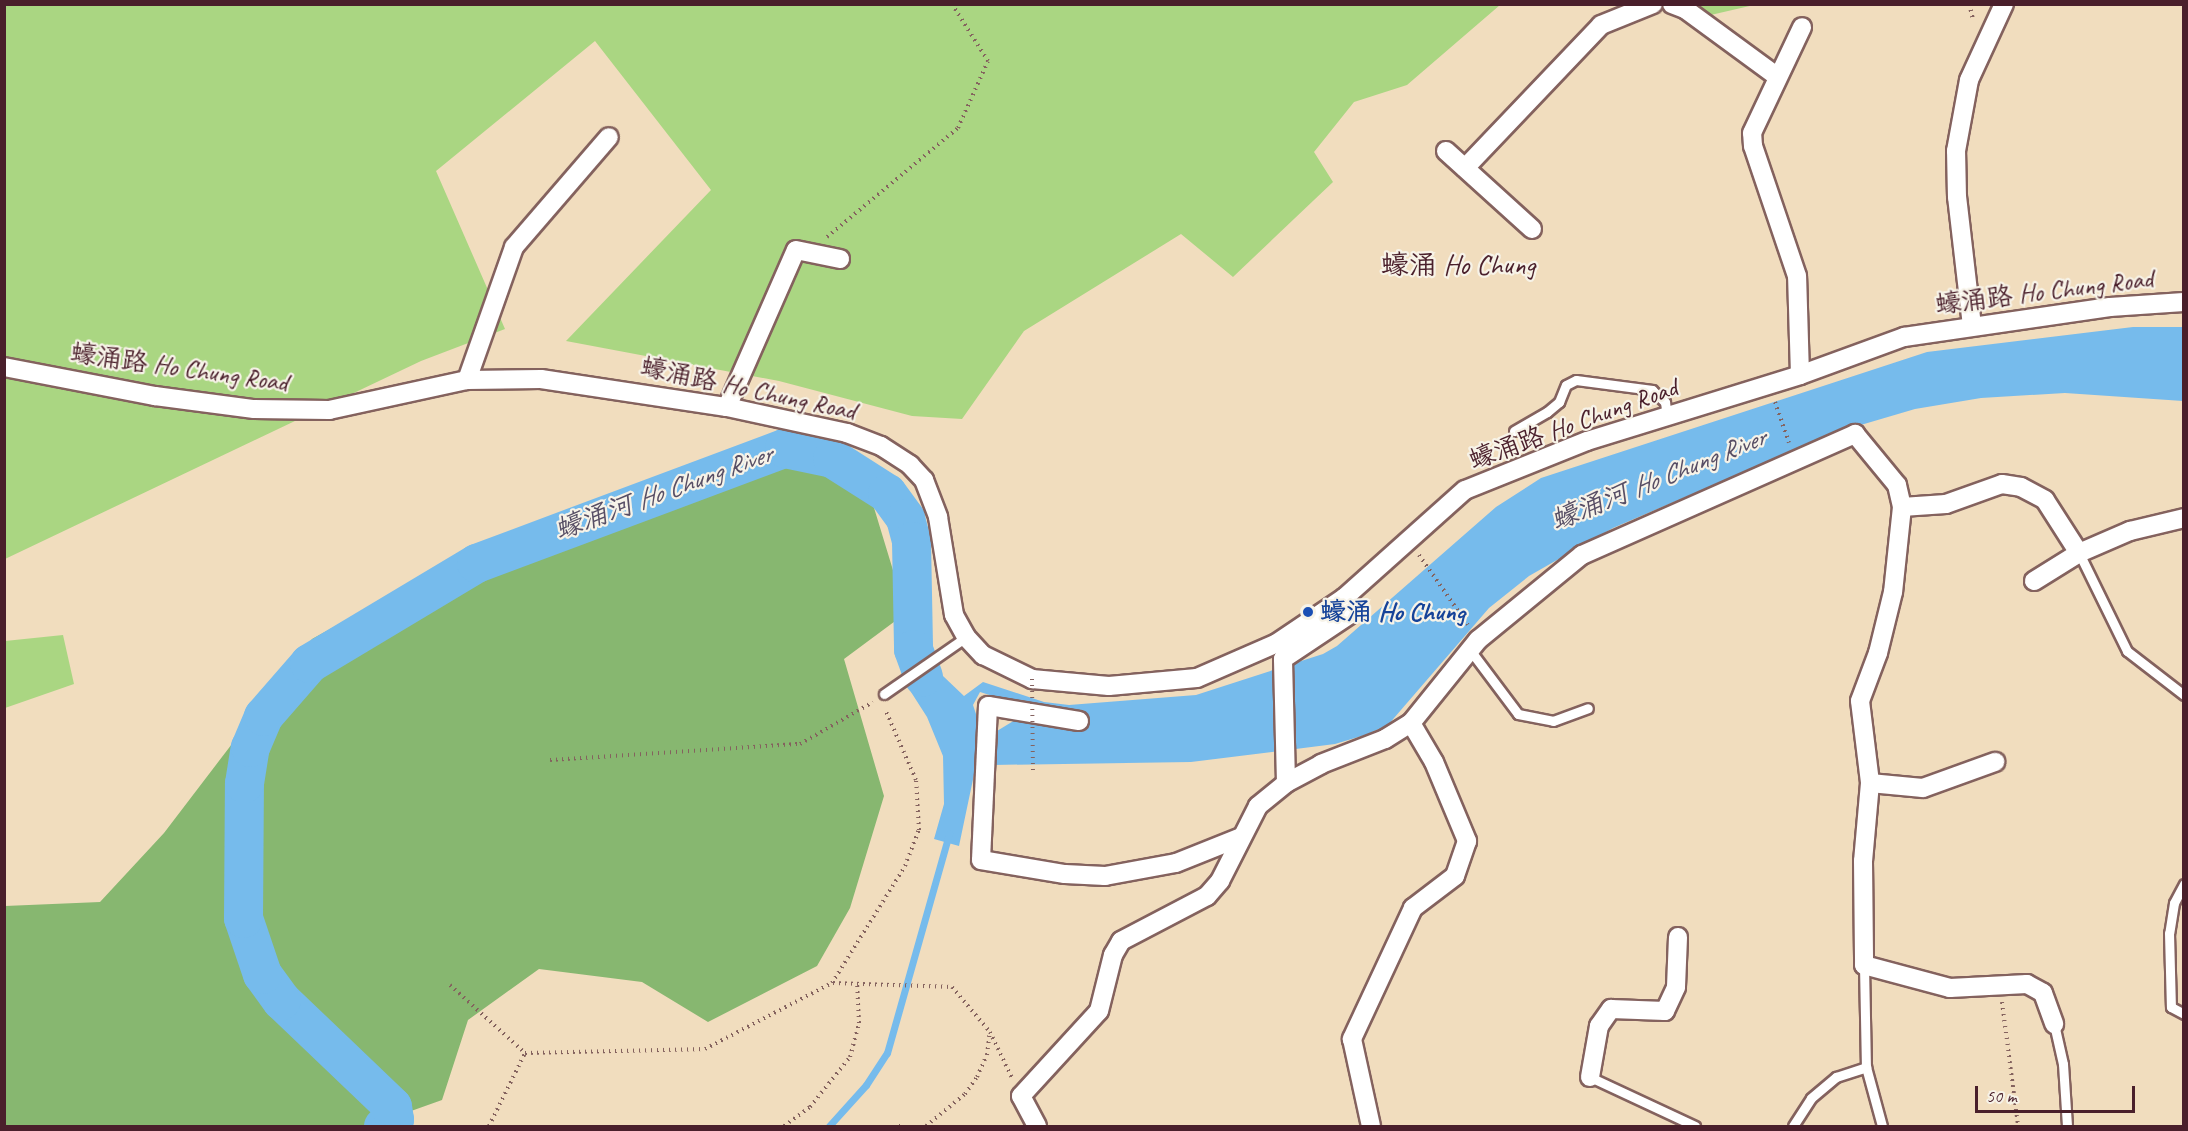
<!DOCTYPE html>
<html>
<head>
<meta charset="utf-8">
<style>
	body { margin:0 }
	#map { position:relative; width:2188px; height:1131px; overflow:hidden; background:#f1ddbe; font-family:Caveat,"LXGW WenKai TC",sans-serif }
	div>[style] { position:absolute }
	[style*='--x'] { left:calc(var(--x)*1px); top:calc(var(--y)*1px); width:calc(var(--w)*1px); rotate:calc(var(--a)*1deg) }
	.green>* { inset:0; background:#aad682 }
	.forest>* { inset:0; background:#87b770 }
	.water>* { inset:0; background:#76bbec }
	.stream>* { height:7px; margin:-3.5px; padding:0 3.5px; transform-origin:3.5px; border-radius:3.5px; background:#76bbec }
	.river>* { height:39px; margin:-19.5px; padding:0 19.5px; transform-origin:19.5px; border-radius:19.5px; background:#76bbec }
	.path>* { height:4px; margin-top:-2px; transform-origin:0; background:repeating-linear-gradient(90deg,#84625e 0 1.5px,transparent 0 6px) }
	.roads { filter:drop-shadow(2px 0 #84625e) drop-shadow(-2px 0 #84625e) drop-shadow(0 2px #84625e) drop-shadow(0 -2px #84625e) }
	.service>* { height:9px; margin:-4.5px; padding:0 4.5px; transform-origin:4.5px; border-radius:4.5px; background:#fff }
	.minor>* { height:18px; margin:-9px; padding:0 9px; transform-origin:9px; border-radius:9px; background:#fff }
	.path-bridge>* { height:4px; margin-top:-2px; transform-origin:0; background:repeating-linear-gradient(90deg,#84625e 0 1.5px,transparent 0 6px) }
	.dots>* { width:16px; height:16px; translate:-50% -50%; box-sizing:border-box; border:3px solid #f7f3e8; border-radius:50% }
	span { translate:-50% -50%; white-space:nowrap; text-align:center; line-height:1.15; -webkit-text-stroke:4.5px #f7f3e8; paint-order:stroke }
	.street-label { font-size:26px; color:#4a1f2b }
	.transit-label { font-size:26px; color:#164399; font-weight:700 }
	.left { translate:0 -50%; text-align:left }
	.water-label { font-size:27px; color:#574e65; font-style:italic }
	.quarter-label { font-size:28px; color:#4a1f2b }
	.frame { position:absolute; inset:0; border:6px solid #4a1f2b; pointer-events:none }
	.scale { position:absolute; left:1975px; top:1086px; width:160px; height:27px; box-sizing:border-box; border:3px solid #4a1f2b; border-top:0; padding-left:8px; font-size:18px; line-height:21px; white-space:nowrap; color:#4a1f2b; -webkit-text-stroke:4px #f7f3e8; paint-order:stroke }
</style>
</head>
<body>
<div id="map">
	<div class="green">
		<i style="clip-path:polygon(5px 5px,1500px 5px,1407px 85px,1354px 102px,1314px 152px,1333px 182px,1233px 277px,1181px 234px,1024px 331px,962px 419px,912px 416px,779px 381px,566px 341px,711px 190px,595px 41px,436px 171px,505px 329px,421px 361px,5px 559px)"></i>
		<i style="clip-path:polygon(1695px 5px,1754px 5px,1702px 17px)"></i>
		<i style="clip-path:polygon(63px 635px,74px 684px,5px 708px,5px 641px)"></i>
	</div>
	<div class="forest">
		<i style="clip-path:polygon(771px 438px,868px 488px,906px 613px,844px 659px,884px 796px,850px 908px,817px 966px,708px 1022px,642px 982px,539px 969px,468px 1020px,442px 1100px,369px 1126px,5px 1126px,5px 906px,100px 902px,164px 833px,312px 639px,496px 538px,678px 477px)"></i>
	</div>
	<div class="water">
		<i style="clip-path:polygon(2133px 327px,2183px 327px,2183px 401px,2065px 393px,1981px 398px,1915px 409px,1837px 432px,1613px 528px,1529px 576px,1489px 608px,1388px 725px,1365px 735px,1335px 744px,1191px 762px,993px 765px,997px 731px,1015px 720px,1026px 720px,1018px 704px,980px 692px,973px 705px,979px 723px,976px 765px,959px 846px,934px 839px,944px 804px,943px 756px,927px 717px,902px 678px,900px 628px,921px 624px,929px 653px,943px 676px,964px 696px,983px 682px,1044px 702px,1069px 705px,1196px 695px,1323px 654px,1337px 646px,1496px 507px,1541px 478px,1927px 352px)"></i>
	</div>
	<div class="stream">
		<i style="--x:829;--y:1126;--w:55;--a:-47.9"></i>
		<i style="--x:866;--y:1085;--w:38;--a:-57"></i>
		<i style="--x:887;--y:1053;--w:228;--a:-74.2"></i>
	</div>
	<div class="river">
		<i style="--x:383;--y:1126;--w:13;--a:-32"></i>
		<i style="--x:394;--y:1119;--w:13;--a:-99"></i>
		<i style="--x:392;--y:1106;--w:153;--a:-136.3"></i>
		<i style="--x:281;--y:1000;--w:32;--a:-126"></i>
		<i style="--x:262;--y:974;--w:59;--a:-108.7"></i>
		<i style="--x:243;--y:918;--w:135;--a:-89.6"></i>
		<i style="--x:244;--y:783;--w:36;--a:-81"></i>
		<i style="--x:250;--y:747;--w:34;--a:-67"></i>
		<i style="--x:263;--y:716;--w:70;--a:-49"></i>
		<i style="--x:309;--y:663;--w:195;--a:-30.9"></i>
		<i style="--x:476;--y:563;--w:329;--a:-20.5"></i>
		<i style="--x:784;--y:448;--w:49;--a:11.8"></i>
		<i style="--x:832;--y:458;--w:65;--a:32.5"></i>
		<i style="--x:887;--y:493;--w:31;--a:54"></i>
		<i style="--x:905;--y:518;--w:24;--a:75"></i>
		<i style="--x:911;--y:541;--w:108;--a:88.9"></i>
		<i style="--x:913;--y:649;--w:29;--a:70"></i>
	</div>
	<div class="path">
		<i style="--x:1969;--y:4;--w:16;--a:75"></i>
		<i style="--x:827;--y:237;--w:170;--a:-39.8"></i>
		<i style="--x:958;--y:128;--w:73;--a:-65.9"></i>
		<i style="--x:988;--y:61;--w:67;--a:-122.3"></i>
		<i style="--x:1775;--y:402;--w:43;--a:71.1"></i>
		<i style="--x:1419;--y:555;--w:85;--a:55"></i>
		<i style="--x:550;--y:760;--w:251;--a:-3.7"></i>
		<i style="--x:800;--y:744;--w:84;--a:-29.9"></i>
		<i style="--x:833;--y:983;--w:119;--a:1.9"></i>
		<i style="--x:952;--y:987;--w:59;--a:49.8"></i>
		<i style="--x:990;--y:1032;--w:51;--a:64.4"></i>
		<i style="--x:450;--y:985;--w:101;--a:42.2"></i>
		<i style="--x:2002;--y:1002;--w:125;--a:82.6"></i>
		<i style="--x:489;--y:1126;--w:81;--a:-63.7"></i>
		<i style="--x:525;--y:1053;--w:180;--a:-1.3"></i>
		<i style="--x:705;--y:1049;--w:143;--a:-27.5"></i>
		<i style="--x:832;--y:983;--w:138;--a:-58"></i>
		<i style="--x:905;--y:866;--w:39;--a:-69"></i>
		<i style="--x:919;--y:830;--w:50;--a:-93.4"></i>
		<i style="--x:916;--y:780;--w:77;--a:-113.6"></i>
		<i style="--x:784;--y:1126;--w:32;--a:-36"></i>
		<i style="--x:810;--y:1107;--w:64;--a:-51.3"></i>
		<i style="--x:850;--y:1057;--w:35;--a:-75"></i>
		<i style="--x:859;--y:1023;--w:41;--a:-92.8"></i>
		<i style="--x:899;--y:1126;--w:6;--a:0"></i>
		<i style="--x:926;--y:1126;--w:50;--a:-39.4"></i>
		<i style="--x:965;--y:1094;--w:21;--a:-55"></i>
		<i style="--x:977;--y:1077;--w:24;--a:-66"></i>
		<i style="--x:987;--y:1055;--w:23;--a:-83"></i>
	</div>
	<div class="roads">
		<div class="service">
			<i style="--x:1514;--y:431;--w:38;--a:-30"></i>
			<i style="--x:1547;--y:412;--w:16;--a:-40"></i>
			<i style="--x:1559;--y:402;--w:18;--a:-68"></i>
			<i style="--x:1566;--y:385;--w:11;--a:-27"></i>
			<i style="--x:1576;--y:380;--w:77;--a:7.5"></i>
			<i style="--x:1652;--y:390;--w:18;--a:43"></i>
			<i style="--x:1665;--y:402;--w:14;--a:82"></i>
			<i style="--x:2079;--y:553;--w:109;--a:63.9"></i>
			<i style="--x:2127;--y:651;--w:72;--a:37.7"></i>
			<i style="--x:1470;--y:650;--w:80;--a:53.1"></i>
			<i style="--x:1518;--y:714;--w:36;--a:11"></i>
			<i style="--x:1553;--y:721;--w:37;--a:-20"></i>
			<i style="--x:884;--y:694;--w:100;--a:-34.8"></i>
			<i style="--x:2184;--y:884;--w:21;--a:118"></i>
			<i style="--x:2174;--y:903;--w:30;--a:99"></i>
			<i style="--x:2169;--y:933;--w:74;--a:88.5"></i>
			<i style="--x:2171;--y:1007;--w:15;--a:28"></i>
			<i style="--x:1864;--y:965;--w:102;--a:88.9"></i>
			<i style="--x:1866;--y:1067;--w:61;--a:74.8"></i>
			<i style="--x:2054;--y:1024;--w:41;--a:77.3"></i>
			<i style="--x:2063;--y:1064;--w:62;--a:86.3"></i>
			<i style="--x:1590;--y:1077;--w:116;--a:25"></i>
			<i style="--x:1793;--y:1126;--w:33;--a:-57"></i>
			<i style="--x:1811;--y:1098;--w:33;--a:-40"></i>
			<i style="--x:1836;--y:1077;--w:32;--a:-18"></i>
		</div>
		<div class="minor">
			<i style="--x:1672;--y:4;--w:14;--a:21"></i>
			<i style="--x:1685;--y:9;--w:115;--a:36.2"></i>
			<i style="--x:1446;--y:151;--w:116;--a:42.2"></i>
			<i style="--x:1465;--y:168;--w:197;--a:-46.4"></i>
			<i style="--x:1601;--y:25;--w:56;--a:-22"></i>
			<i style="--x:1972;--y:326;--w:130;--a:-96.6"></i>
			<i style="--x:1957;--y:197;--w:46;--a:-91.2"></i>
			<i style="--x:1956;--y:151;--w:72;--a:-79.6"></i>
			<i style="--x:1969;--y:80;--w:84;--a:-65.3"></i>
			<i style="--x:4;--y:367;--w:154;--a:10.9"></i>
			<i style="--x:155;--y:396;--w:100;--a:7.5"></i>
			<i style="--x:254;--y:409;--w:75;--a:0.8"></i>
			<i style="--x:329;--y:410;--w:141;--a:-12.3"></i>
			<i style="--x:467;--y:380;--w:74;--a:-0.8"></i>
			<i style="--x:541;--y:379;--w:188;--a:8.6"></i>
			<i style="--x:727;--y:407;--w:123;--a:12.2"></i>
			<i style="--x:847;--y:433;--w:36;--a:21"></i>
			<i style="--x:881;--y:446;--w:35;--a:33"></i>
			<i style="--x:910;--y:465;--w:21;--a:47"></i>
			<i style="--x:924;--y:480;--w:40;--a:69"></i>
			<i style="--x:938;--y:517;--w:99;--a:80.7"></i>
			<i style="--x:954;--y:615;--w:25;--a:61"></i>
			<i style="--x:966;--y:637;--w:25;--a:47"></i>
			<i style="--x:983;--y:655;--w:55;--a:26.1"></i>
			<i style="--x:1032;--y:679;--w:77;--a:5.2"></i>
			<i style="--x:1109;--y:686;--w:88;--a:-5.2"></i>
			<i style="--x:1197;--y:678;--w:87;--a:-23.6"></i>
			<i style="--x:1277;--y:643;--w:81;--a:-33.9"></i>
			<i style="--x:1344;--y:598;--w:162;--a:-41.8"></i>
			<i style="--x:1465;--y:490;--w:131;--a:-21.9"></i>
			<i style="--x:1587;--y:441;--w:223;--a:-17.2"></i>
			<i style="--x:1800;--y:375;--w:111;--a:-20.1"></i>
			<i style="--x:1904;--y:337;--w:208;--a:-8.3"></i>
			<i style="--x:2110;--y:307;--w:74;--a:-3.9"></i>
			<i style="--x:1800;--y:375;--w:99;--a:-91.7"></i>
			<i style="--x:1797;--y:276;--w:137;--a:-108.7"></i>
			<i style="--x:1753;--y:146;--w:13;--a:-94"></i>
			<i style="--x:1752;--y:133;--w:117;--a:-64.7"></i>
			<i style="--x:467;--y:380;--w:141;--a:-70.5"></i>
			<i style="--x:514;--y:247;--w:145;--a:-49.2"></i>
			<i style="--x:727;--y:407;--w:171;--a:-66.3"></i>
			<i style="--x:796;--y:250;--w:45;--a:11.6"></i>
			<i style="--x:1902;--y:507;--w:44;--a:-3.9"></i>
			<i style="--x:1946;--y:504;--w:59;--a:-19.7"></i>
			<i style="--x:2002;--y:484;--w:19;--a:9"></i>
			<i style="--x:2021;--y:487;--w:27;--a:28"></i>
			<i style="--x:2045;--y:500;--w:63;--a:57.3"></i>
			<i style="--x:2034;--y:581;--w:53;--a:-31.9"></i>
			<i style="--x:2079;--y:553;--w:56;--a:-23.3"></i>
			<i style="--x:2130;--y:531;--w:56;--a:-13.5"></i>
			<i style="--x:1079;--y:721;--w:92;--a:-170.6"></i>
			<i style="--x:988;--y:706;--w:154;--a:92.6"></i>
			<i style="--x:981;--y:860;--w:85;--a:9.5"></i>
			<i style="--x:1065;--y:874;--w:40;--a:2.9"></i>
			<i style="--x:1105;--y:876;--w:72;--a:-10.4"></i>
			<i style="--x:1176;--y:863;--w:70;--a:-21.8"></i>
			<i style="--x:1411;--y:723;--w:107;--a:-51.1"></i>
			<i style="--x:1478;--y:640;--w:134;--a:-39.3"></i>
			<i style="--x:1582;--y:555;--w:299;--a:-23.9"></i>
			<i style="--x:1855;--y:434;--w:66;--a:50.5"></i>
			<i style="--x:1897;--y:485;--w:23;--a:77"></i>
			<i style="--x:1902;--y:507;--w:85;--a:96"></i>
			<i style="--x:1893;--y:592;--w:63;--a:103.8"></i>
			<i style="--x:1878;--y:653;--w:51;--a:110.6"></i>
			<i style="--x:1860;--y:701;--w:83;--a:83"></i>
			<i style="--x:1870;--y:783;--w:78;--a:95.1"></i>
			<i style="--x:1863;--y:861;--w:104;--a:89.4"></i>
			<i style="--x:1864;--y:965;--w:89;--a:15"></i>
			<i style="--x:1950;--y:988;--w:77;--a:-3"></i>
			<i style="--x:2027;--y:984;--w:18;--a:29"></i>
			<i style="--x:2043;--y:993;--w:33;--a:70"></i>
			<i style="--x:1286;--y:783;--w:124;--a:-91.4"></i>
			<i style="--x:1283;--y:659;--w:87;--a:-33.7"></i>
			<i style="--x:1355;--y:611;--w:17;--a:-130"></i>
			<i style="--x:1870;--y:783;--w:53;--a:5.4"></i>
			<i style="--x:1923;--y:788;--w:77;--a:-19.9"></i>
			<i style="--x:1590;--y:1077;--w:52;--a:-80"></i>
			<i style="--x:1599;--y:1026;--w:21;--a:-55"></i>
			<i style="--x:1611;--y:1009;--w:54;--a:2.1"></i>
			<i style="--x:1665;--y:1011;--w:26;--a:-65"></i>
			<i style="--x:1676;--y:987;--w:50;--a:-87.7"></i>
			<i style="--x:1037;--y:1126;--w:34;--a:-118"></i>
			<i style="--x:1021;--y:1096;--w:115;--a:-47.5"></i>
			<i style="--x:1099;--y:1011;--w:58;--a:-76"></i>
			<i style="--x:1113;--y:955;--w:16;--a:-60"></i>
			<i style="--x:1121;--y:941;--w:97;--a:-27.6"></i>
			<i style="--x:1207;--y:896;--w:20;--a:-49"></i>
			<i style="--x:1220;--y:881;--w:84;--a:-63.1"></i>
			<i style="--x:1258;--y:806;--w:36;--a:-39"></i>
			<i style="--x:1286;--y:783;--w:40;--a:-28"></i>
			<i style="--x:1321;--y:764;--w:69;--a:-21.3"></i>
			<i style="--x:1385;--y:739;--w:31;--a:-32"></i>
			<i style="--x:1411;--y:723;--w:45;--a:59.5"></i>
			<i style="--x:1434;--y:762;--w:86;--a:67.3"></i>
			<i style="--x:1467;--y:841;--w:37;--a:109"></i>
			<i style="--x:1455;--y:876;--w:53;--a:142.7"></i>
			<i style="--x:1413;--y:908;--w:145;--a:115"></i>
			<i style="--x:1352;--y:1039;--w:89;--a:77.7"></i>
		</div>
	</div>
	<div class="path-bridge">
		<i style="--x:1032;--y:679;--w:96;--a:89.4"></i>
	</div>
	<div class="dots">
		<i style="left:1308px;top:612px;background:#1a4fb4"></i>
	</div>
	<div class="street-label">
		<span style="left:2044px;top:292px;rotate:-7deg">蠔涌路 Ho Chung Road</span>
		<span style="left:179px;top:368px;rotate:8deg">蠔涌路 Ho Chung Road</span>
		<span style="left:748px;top:389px;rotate:12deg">蠔涌路 Ho Chung Road</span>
		<span style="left:1573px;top:424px;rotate:-20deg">蠔涌路 Ho Chung Road</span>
	</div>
	<div class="transit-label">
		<span class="left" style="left:1320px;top:612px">蠔涌 Ho Chung</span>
	</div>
	<div class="water-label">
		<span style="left:1658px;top:479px;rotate:-22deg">蠔涌河 Ho Chung River</span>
		<span style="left:663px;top:492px;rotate:-20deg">蠔涌河 Ho Chung River</span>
	</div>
	<div class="quarter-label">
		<span style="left:1458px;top:265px">蠔涌 Ho Chung</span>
	</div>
	<div class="frame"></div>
	<div class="scale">50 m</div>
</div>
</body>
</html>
